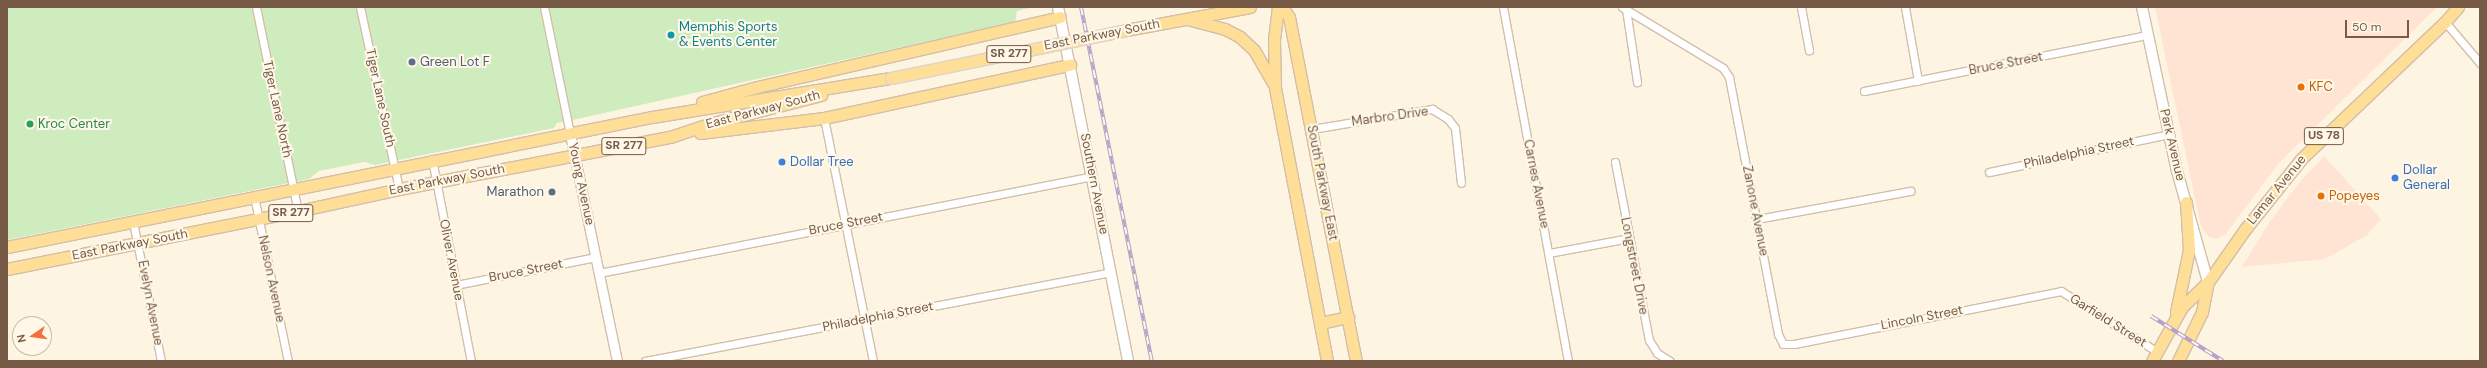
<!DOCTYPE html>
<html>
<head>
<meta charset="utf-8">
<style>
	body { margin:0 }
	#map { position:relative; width:2487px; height:368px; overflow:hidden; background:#fef4e2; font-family:"DM Sans",sans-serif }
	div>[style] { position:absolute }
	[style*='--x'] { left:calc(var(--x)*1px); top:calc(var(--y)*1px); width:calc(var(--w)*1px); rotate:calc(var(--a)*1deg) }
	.commercial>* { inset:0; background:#ffe4d4 }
	.green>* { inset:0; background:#cfecbf }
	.roads { filter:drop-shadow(1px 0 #d2bfaa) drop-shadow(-1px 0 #d2bfaa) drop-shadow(0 1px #d2bfaa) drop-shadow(0 -1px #d2bfaa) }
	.minor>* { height:7px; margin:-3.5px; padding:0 3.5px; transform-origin:3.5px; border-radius:3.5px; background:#fff }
	.tertiary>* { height:9px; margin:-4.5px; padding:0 4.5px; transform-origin:4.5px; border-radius:4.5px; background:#fff }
	.secondary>* { height:10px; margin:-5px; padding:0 5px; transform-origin:5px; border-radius:5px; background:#fff }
	.primary>* { height:11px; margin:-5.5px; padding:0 5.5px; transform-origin:5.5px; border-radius:5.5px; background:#ffde97 }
	.rail>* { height:4px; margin-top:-2px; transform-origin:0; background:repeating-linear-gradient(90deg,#fff8e9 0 8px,#b8a0c8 0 16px); box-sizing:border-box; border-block:1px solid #b8a0c8 }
	.bridges { filter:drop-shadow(1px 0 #dcd4cf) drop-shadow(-1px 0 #dcd4cf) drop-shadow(0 1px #dcd4cf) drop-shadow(0 -1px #dcd4cf) }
	.primary-bridge>* { height:11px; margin:-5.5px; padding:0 5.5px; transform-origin:5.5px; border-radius:5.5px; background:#ffde97 }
	.dots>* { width:11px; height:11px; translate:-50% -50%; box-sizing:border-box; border:2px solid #fff8e9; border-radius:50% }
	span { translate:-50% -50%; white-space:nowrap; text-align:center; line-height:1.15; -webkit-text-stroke:4px #fff8e9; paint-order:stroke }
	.shield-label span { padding:1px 3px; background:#fff8e9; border:1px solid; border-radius:3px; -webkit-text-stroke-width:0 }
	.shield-label { font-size:12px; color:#775b46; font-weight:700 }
	.culture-label { font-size:13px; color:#0d838f }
	.left { translate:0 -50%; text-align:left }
	.street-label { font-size:13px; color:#775b46 }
	.service-label { font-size:13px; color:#4e5e75 }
	.right { translate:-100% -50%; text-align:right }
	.food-label { font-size:13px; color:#c56008 }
	.leisure-label { font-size:13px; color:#27864d }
	.shop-label { font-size:13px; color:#366cbe }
	.frame { position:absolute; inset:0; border:8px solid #775b46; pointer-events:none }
	.north { position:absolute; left:12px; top:316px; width:40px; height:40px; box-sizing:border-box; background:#fff8e9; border:1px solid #c9b9a8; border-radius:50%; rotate:257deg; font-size:11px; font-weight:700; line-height:16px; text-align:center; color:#775b46 }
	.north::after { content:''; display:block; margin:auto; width:14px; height:18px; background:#f1703d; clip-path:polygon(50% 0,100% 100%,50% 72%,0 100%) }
	.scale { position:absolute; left:2345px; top:20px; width:64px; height:18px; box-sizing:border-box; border:2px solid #775b46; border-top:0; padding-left:5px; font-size:12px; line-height:14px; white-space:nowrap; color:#775b46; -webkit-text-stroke:3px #fff8e9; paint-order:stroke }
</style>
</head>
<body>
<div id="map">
	<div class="commercial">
		<i style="clip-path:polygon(2155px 7px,2437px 7px,2278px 164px,2226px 234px,2218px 239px,2209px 237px,2201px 227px)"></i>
		<i style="clip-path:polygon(2324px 156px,2381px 219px,2367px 235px,2325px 259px,2242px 267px,2269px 223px,2298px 184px)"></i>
	</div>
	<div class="green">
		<i style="clip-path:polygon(7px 7px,1034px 7px,1017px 11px,1015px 22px,568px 121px,557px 123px,554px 128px,375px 165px,364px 162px,319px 171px,309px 179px,7px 240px)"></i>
	</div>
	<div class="roads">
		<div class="minor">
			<i style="--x:256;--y:7;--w:208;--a:78.4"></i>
			<i style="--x:360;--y:7;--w:186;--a:77.9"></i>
			<i style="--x:544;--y:7;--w:130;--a:78.4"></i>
			<i style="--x:1503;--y:7;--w:360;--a:79.6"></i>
			<i style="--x:1622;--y:7;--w:118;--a:31.1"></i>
			<i style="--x:1723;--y:68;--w:11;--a:56"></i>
			<i style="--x:1729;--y:77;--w:262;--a:79.2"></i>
			<i style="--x:1778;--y:334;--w:11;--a:63"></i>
			<i style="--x:1783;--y:344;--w:11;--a:0"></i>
			<i style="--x:1794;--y:344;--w:272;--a:-11.2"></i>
			<i style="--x:2061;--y:291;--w:112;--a:32.3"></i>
			<i style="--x:1801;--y:7;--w:44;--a:79.5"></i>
			<i style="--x:1905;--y:7;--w:75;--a:80"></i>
			<i style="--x:1626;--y:9;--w:74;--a:81.4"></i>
			<i style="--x:2445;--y:22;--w:54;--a:49.5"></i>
			<i style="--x:1864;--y:91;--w:289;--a:-11.2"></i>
			<i style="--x:824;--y:118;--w:248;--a:78.6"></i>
			<i style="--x:1312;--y:129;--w:122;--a:-9.5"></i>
			<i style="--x:1432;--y:109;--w:19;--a:32"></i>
			<i style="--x:1448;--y:119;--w:11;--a:52"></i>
			<i style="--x:1455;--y:128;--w:55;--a:83.8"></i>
			<i style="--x:432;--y:159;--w:206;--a:79.1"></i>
			<i style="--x:1615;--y:162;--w:181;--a:79.2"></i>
			<i style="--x:1649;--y:340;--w:15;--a:58"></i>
			<i style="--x:1657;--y:353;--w:15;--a:32"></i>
			<i style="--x:1989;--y:172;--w:184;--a:-11.9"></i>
			<i style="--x:254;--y:196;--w:168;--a:78.4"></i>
			<i style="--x:1757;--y:219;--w:156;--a:-10.4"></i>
			<i style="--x:133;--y:222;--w:142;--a:78.6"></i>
			<i style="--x:1549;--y:253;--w:81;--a:-10.6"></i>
			<i style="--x:599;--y:273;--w:503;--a:-11.11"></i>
			<i style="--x:456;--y:285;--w:143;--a:-11.3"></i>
			<i style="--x:645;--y:361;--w:474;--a:-10.8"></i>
		</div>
		<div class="tertiary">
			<i style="--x:570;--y:134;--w:232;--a:78.3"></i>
		</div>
		<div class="secondary">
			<i style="--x:1058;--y:7;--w:361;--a:78.8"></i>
			<i style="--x:2142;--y:7;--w:168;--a:78"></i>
			<i style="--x:2177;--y:171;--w:115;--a:74.4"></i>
		</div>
		<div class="primary">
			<i style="--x:1278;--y:7;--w:34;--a:97"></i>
			<i style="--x:1274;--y:41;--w:47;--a:88.8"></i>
			<i style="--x:1275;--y:88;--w:278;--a:79.2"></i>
			<i style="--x:1282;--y:7;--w:12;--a:55"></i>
			<i style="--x:1289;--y:17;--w:350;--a:79"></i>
			<i style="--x:1191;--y:20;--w:35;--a:15"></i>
			<i style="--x:1225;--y:29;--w:17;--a:28"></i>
			<i style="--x:1240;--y:37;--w:19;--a:43"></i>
			<i style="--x:1254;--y:50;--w:39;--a:60"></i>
			<i style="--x:1126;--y:30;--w:126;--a:-10.5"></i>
			<i style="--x:702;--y:102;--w:57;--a:-15.3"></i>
			<i style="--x:757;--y:87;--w:311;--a:-13"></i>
			<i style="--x:700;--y:133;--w:125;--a:-6.9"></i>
			<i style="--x:824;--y:118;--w:252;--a:-12.2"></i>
			<i style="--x:7;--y:247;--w:658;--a:-11.4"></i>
			<i style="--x:652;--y:117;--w:242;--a:-9.3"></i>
			<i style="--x:7;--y:269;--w:297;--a:-11.3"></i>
			<i style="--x:298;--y:211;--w:103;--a:-12.3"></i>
			<i style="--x:399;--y:189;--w:279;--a:-10.9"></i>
			<i style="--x:673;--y:136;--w:41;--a:-18.4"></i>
			<i style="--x:712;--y:123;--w:113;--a:-14.4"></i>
			<i style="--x:2176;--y:312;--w:63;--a:-78.2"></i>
			<i style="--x:2189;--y:250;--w:48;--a:-93.6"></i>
			<i style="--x:1320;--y:323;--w:29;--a:-12"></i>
			<i style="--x:2152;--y:361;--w:62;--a:-60.9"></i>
			<i style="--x:2182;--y:307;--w:36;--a:-44"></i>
			<i style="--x:2208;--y:282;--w:66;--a:-54.9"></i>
			<i style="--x:2246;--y:228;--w:88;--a:-51.4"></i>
			<i style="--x:2301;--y:159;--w:199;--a:-43.6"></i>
			<i style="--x:2445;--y:22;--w:20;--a:-49"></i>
			<i style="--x:2178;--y:361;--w:55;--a:-63.9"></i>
			<i style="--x:2202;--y:312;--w:31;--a:-79"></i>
		</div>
	</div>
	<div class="rail">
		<i style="--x:1081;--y:7;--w:361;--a:78.7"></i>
		<i style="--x:2151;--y:316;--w:85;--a:32"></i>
	</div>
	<div class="bridges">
		<div class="primary-bridge">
			<i style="--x:891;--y:78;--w:240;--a:-11.5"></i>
		</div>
	</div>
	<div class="dots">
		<i style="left:671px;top:35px;background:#0f9aa8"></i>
		<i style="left:412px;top:62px;background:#5c6f8a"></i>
		<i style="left:2301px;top:87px;background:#e8710a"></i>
		<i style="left:30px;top:124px;background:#2e9e5b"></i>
		<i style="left:782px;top:162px;background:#3f7fe0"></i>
		<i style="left:2395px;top:178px;background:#3f7fe0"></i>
		<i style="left:552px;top:192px;background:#5c6f8a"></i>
		<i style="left:2321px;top:196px;background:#e8710a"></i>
	</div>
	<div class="shield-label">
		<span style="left:1009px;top:54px">SR 277</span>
		<span style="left:2324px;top:136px">US 78</span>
		<span style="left:624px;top:146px">SR 277</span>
		<span style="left:291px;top:213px">SR 277</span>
	</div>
	<div class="culture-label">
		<span class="left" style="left:679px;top:35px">Memphis Sports<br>&amp; Events Center</span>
	</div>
	<div class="street-label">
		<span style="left:1102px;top:35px;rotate:-11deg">East Parkway South</span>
		<span style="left:2006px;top:64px;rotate:-11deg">Bruce Street</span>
		<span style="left:380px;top:98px;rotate:78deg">Tiger Lane South</span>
		<span style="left:277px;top:109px;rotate:78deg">Tiger Lane North</span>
		<span style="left:763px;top:110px;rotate:-15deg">East Parkway South</span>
		<span style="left:1390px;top:117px;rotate:-8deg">Marbro Drive</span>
		<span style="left:2172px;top:145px;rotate:77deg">Park Avenue</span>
		<span style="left:2079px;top:153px;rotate:-12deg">Philadelphia Street</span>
		<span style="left:447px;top:180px;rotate:-11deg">East Parkway South</span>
		<span style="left:1322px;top:183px;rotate:79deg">South Parkway East</span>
		<span style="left:581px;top:184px;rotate:78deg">Young Avenue</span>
		<span style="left:1094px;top:184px;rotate:79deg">Southern Avenue</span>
		<span style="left:1536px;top:184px;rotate:79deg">Carnes Avenue</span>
		<span style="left:2277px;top:190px;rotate:-51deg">Lamar Avenue</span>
		<span style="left:1755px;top:211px;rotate:79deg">Zanone Avenue</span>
		<span style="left:846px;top:224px;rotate:-11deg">Bruce Street</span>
		<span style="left:130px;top:245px;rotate:-11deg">East Parkway South</span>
		<span style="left:451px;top:260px;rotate:79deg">Oliver Avenue</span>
		<span style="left:1634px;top:266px;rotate:79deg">Longstreet Drive</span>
		<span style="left:526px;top:271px;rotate:-11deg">Bruce Street</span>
		<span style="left:271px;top:279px;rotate:78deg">Nelson Avenue</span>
		<span style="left:150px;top:303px;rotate:79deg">Evelyn Avenue</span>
		<span style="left:878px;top:317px;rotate:-11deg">Philadelphia Street</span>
		<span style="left:1922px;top:318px;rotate:-11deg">Lincoln Street</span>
		<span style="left:2108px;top:321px;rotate:32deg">Garfield Street</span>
	</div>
	<div class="service-label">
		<span class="left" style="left:420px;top:62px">Green Lot F</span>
		<span class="right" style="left:544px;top:192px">Marathon</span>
	</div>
	<div class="food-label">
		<span class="left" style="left:2309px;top:87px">KFC</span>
		<span class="left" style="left:2329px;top:196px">Popeyes</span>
	</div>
	<div class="leisure-label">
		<span class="left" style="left:38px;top:124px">Kroc Center</span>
	</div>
	<div class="shop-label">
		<span class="left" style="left:790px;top:162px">Dollar Tree</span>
		<span class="left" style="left:2403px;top:178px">Dollar<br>General</span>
	</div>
	<div class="frame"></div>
	<div class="north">N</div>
	<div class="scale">50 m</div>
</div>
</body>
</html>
